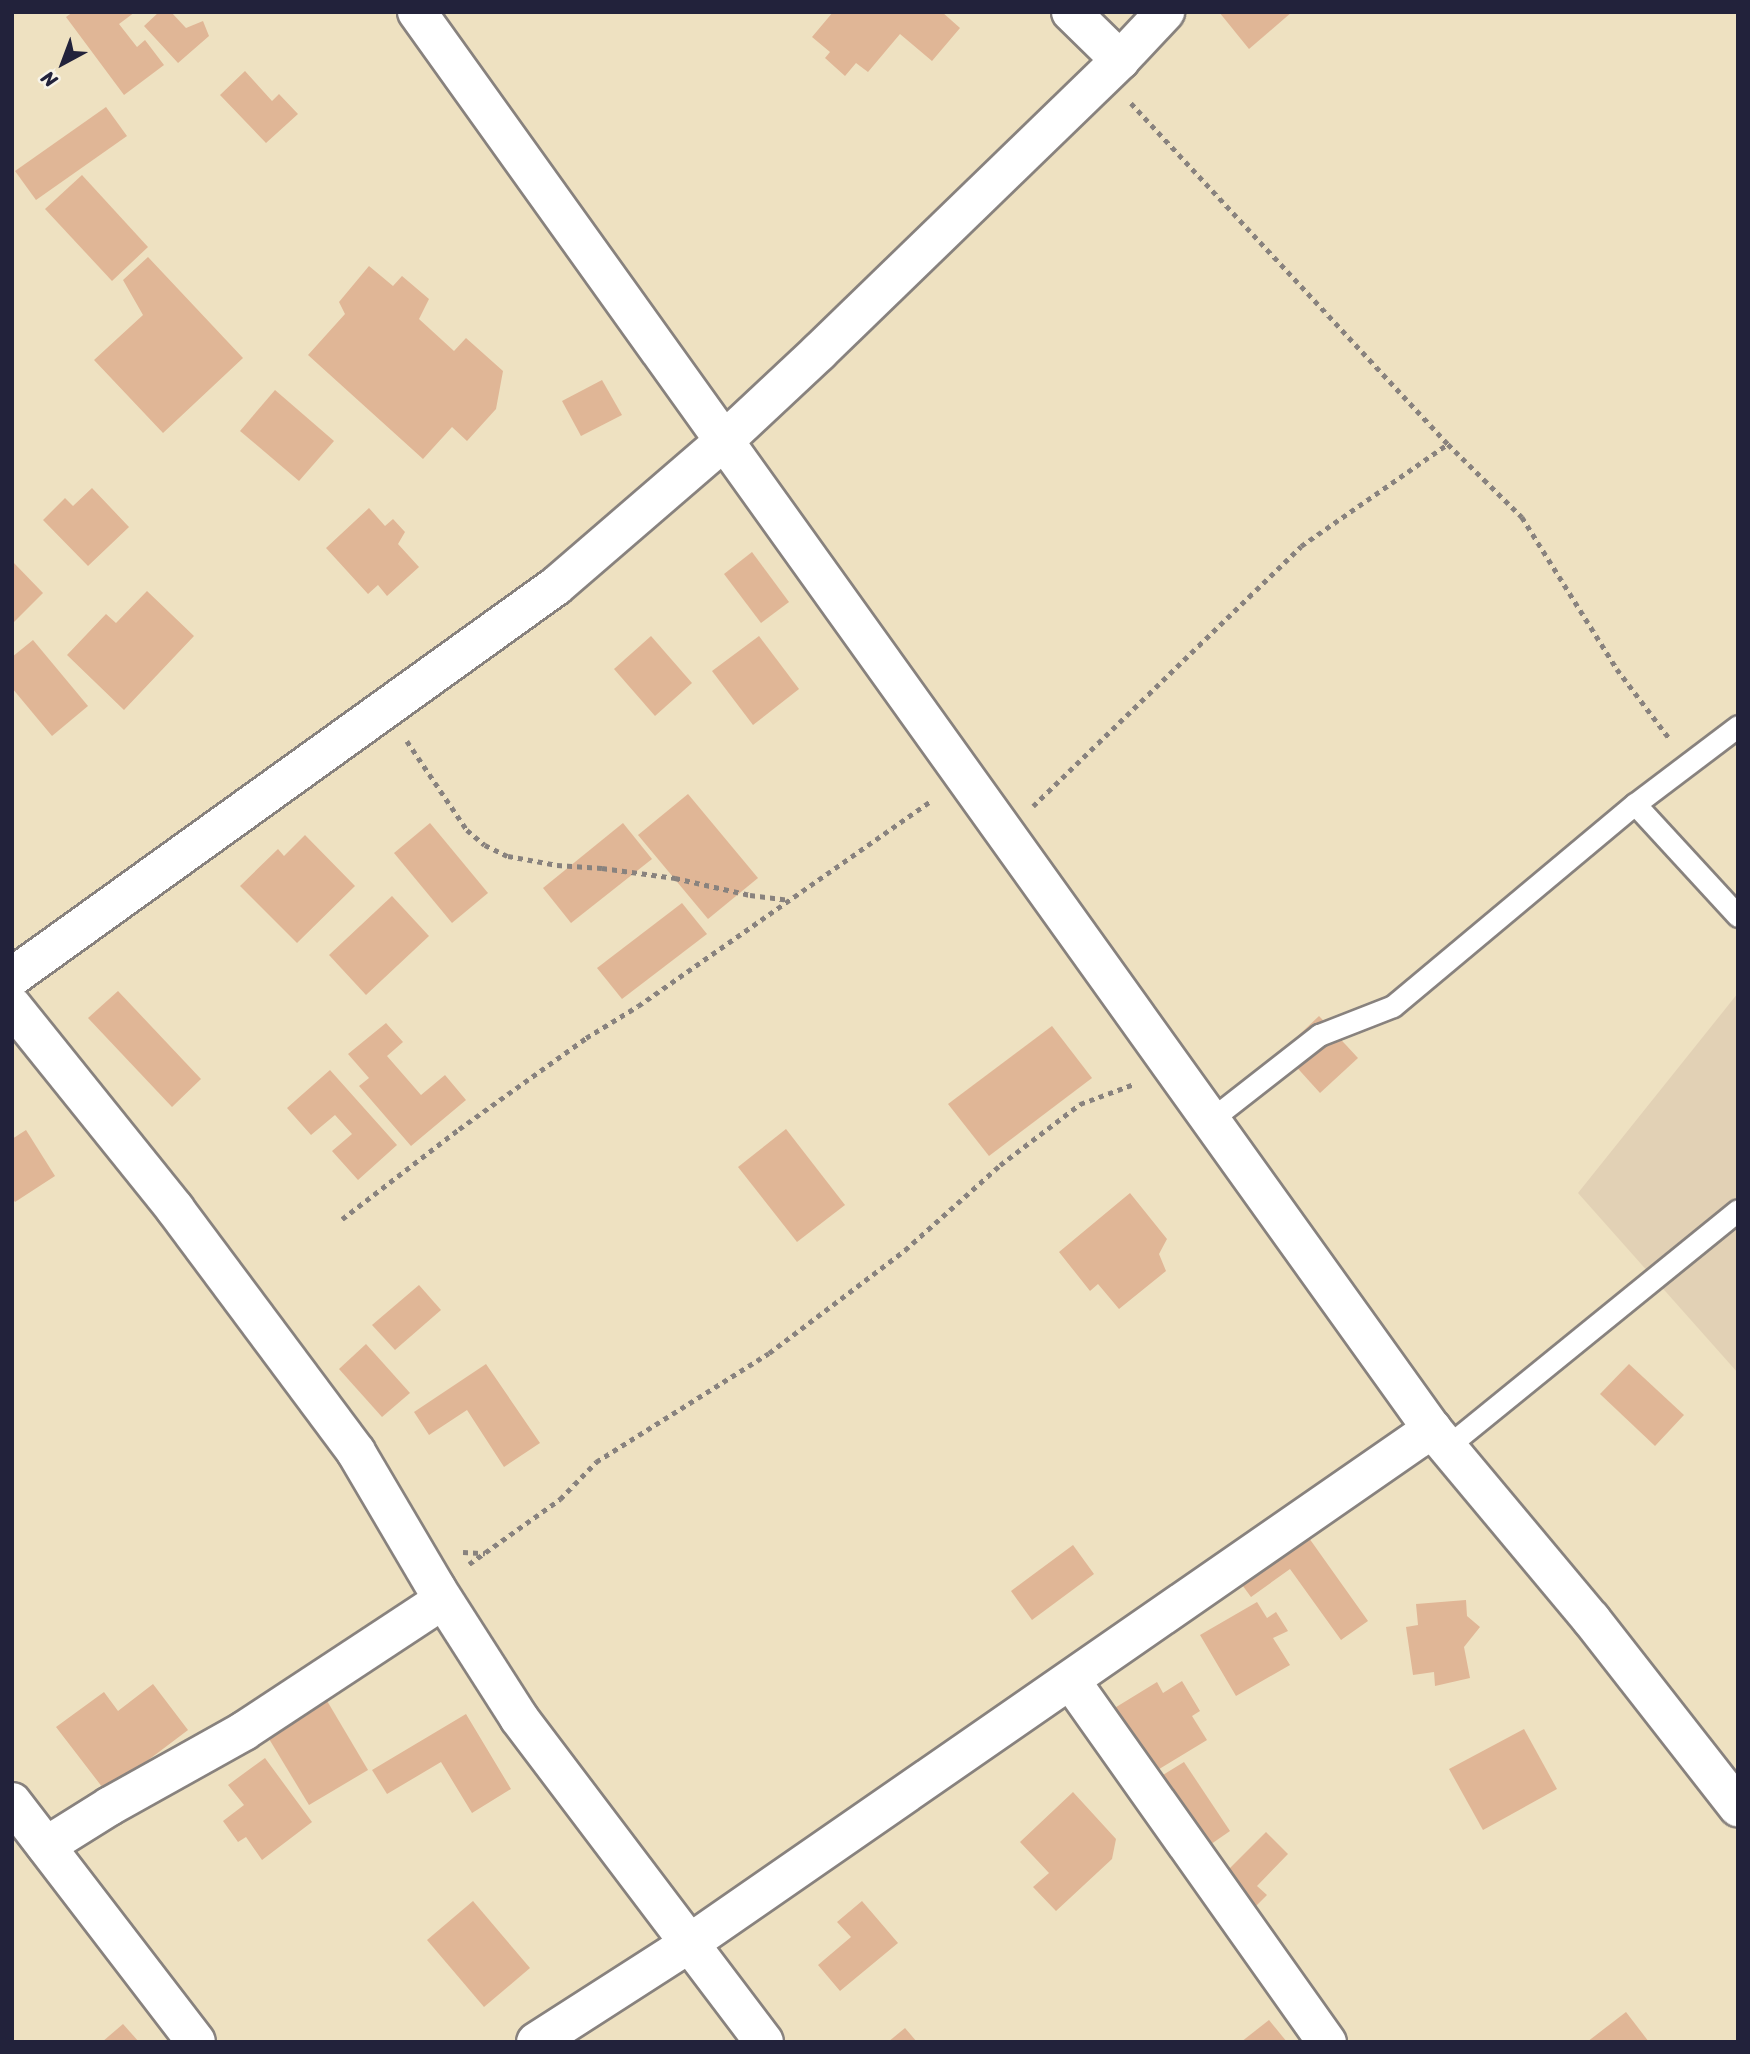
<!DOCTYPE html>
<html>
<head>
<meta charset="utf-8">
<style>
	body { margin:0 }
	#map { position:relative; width:1750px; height:2054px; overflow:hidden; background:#eee1c1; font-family:Sriracha,sans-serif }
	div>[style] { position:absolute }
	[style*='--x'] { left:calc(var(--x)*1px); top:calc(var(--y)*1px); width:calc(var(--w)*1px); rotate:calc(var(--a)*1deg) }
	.built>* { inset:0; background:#e2d1b5 }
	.building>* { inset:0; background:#e0b696 }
	.path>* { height:4.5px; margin-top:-2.25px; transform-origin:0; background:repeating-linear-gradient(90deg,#88827e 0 5px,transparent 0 10px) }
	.roads { filter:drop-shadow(2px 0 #88827e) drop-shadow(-2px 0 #88827e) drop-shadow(0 2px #88827e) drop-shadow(0 -2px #88827e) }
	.service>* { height:21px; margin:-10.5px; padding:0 10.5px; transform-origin:10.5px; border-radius:10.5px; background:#fff }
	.minor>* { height:38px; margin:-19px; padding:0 19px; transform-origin:19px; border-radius:19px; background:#fff }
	span { translate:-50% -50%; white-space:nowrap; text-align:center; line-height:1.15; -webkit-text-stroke:7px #f7f3e8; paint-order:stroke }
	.frame { position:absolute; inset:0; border:14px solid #22223b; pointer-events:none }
	.north { position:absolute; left:28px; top:28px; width:70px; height:70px; -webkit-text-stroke:5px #f7f3e8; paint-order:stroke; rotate:221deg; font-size:19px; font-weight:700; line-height:28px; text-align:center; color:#22223b }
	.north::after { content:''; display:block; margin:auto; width:24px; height:32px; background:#22223b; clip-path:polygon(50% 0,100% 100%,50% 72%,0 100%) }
</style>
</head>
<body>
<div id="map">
	<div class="built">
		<i style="clip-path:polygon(1738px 993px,1738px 1373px,1578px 1193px)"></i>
	</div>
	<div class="building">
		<i style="clip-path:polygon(73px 12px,135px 12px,119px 24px,137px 47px,145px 40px,164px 65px,124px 95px,66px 17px)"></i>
		<i style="clip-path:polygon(159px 12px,171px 12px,186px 28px,203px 21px,209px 36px,178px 63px,144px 26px)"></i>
		<i style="clip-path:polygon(833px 12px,942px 12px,960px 28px,932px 61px,900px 34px,868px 72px,856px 63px,845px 76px,825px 58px,830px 52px,812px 37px)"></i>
		<i style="clip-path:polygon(1219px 12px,1292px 12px,1249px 49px)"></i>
		<i style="clip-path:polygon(245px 71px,272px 101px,279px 94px,298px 114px,266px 143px,220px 95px)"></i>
		<i style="clip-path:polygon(106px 107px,127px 136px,36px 200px,15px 171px)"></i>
		<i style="clip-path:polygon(82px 175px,148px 247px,112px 281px,45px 209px)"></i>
		<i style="clip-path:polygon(148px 257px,243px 358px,163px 433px,94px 360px,143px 315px,123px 280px)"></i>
		<i style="clip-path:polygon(369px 266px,393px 286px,402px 276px,429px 299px,419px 319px,454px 351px,466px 338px,503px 371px,496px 409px,467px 441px,452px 427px,423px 459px,308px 355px,345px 314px,339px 302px)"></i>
		<i style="clip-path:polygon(602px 380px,622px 415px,581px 436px,562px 401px)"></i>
		<i style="clip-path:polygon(275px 390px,334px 441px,299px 481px,240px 431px)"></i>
		<i style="clip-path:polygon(92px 488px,129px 527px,88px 566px,43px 520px,65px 498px,73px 506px)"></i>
		<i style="clip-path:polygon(369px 508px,385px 526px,393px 519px,405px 532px,398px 544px,419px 567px,387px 596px,378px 585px,368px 594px,326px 548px)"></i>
		<i style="clip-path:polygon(752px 552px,789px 602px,761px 623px,724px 574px)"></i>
		<i style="clip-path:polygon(12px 561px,43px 593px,12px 624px)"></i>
		<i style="clip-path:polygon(147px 591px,194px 636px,124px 710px,67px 655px,106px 614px,116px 623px)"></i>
		<i style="clip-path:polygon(651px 636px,692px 683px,655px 716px,614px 669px)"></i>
		<i style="clip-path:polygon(759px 636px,799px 689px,753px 725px,712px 671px)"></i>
		<i style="clip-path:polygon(33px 640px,88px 706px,52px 736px,12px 688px,12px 657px)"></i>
		<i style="clip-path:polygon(688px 794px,758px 878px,708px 919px,638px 835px)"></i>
		<i style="clip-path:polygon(430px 823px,488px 893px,452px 923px,394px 853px)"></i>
		<i style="clip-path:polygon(623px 823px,652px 859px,571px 923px,543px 888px)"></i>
		<i style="clip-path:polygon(305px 835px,355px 886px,297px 943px,240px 886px,278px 849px,284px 856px)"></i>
		<i style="clip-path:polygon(392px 896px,429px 936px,366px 995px,329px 955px)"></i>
		<i style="clip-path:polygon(682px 903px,707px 934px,622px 999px,597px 968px)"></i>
		<i style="clip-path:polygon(118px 991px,201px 1079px,172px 1107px,88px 1018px)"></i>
		<i style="clip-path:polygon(1319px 1016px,1358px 1058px,1320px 1093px,1282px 1051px)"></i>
		<i style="clip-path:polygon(386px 1023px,403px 1042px,387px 1056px,421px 1095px,445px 1075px,466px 1100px,411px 1146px,359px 1086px,369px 1078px,348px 1054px)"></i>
		<i style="clip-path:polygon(1052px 1026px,1092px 1078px,989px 1156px,948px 1104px)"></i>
		<i style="clip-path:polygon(330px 1070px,397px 1145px,358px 1180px,332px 1151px,352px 1134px,335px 1115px,311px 1135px,287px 1108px)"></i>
		<i style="clip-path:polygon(786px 1129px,845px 1205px,797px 1242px,738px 1167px)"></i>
		<i style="clip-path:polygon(26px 1130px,55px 1176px,15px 1202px,12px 1198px,12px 1139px)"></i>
		<i style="clip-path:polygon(1130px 1193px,1167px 1239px,1159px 1254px,1166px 1271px,1119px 1309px,1098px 1284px,1090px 1291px,1059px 1252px)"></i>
		<i style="clip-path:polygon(419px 1285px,441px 1310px,395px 1350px,372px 1325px)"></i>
		<i style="clip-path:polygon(366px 1344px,410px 1393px,382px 1417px,339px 1369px)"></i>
		<i style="clip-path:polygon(486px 1364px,540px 1443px,504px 1467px,467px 1410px,429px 1435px,414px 1412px)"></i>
		<i style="clip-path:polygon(1629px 1364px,1684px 1415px,1655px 1446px,1600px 1394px)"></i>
		<i style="clip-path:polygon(1304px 1531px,1368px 1621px,1341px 1640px,1290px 1569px,1251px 1597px,1237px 1578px)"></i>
		<i style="clip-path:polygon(1073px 1545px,1094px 1574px,1032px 1620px,1011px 1591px)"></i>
		<i style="clip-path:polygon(1466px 1600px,1467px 1616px,1480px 1627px,1464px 1647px,1470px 1678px,1435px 1686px,1434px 1672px,1413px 1675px,1406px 1627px,1418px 1625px,1416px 1604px)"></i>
		<i style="clip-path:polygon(1257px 1602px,1267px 1618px,1276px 1612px,1288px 1631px,1273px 1638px,1290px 1665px,1236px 1696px,1200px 1635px)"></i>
		<i style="clip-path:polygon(1182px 1681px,1200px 1711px,1192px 1716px,1207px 1740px,1151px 1774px,1113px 1709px,1157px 1682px,1163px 1693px)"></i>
		<i style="clip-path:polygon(153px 1684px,188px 1730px,106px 1792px,56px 1727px,104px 1692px,118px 1711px)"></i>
		<i style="clip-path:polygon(320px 1689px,368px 1770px,309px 1805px,260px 1724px)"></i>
		<i style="clip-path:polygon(466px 1714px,511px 1789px,472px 1813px,441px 1762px,387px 1794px,372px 1770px)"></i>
		<i style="clip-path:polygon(1524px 1729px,1557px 1789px,1483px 1830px,1449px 1769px)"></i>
		<i style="clip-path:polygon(265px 1758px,312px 1822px,262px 1860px,246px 1837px,238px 1842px,223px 1821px,244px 1805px,228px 1785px)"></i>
		<i style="clip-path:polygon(1184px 1762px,1230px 1831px,1204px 1849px,1158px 1778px)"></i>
		<i style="clip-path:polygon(1073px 1792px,1116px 1839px,1112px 1859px,1056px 1911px,1033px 1887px,1049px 1873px,1020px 1842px)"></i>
		<i style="clip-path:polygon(1266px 1832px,1288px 1854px,1257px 1886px,1267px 1895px,1252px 1910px,1220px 1878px)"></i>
		<i style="clip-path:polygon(473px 1901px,530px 1968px,484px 2007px,427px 1940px)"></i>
		<i style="clip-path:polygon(862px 1901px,898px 1943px,840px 1991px,818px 1965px,851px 1937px,837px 1922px)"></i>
		<i style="clip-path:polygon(1626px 2012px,1649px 2042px,1587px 2042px)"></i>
		<i style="clip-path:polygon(1269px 2020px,1287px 2042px,1241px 2042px)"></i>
		<i style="clip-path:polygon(123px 2024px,139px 2042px,102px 2042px)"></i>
		<i style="clip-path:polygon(905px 2028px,917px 2042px,888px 2042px)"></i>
	</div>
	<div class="path">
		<i style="--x:1131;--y:103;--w:466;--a:47.1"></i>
		<i style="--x:1448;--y:444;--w:104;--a:44.6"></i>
		<i style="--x:1522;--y:517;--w:179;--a:58"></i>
		<i style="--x:1617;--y:669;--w:86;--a:53"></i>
		<i style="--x:407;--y:741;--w:107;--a:56"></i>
		<i style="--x:467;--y:830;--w:23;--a:40"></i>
		<i style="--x:485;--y:845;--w:25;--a:26"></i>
		<i style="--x:508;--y:856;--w:50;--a:10.4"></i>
		<i style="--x:557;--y:865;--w:45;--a:3.8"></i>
		<i style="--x:602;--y:868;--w:74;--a:7.8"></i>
		<i style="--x:675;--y:878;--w:77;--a:12.8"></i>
		<i style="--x:750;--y:895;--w:40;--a:7.1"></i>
		<i style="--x:1033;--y:806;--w:373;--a:-44.1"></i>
		<i style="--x:1301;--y:546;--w:179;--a:-34.8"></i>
		<i style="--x:342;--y:1219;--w:148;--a:-37.6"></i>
		<i style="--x:459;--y:1129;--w:156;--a:-35.6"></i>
		<i style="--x:586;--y:1038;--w:61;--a:-31.6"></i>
		<i style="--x:638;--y:1006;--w:359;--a:-35"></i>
		<i style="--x:463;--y:1552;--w:22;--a:3"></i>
		<i style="--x:469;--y:1564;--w:112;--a:-35.5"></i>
		<i style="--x:560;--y:1499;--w:52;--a:-45.8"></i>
		<i style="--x:596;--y:1462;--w:204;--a:-32.2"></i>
		<i style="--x:769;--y:1353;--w:171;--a:-37.1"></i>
		<i style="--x:905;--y:1250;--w:127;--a:-41.8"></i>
		<i style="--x:1000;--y:1165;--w:101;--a:-37.3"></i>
		<i style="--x:1080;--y:1104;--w:58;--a:-20.3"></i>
	</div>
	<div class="roads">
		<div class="service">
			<i style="--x:1635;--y:804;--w:152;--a:47.4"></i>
			<i style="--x:1209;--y:1121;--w:140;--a:-38"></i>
			<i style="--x:1319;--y:1035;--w:79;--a:-21.4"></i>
			<i style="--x:1393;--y:1006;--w:315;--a:-39.9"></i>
			<i style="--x:1635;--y:804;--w:129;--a:-37.1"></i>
			<i style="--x:1449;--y:1445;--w:372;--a:-39.1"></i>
		</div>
		<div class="minor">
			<i style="--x:417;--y:12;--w:1743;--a:54.39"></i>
			<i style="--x:1432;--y:1429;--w:248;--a:50.1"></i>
			<i style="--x:1591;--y:1619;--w:239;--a:52"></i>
			<i style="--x:1071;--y:12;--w:69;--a:44.4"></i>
			<i style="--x:12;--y:977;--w:670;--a:-35.71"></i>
			<i style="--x:556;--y:586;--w:222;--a:-40.8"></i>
			<i style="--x:724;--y:441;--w:130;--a:-43.1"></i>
			<i style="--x:819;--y:352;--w:419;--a:-44.1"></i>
			<i style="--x:1120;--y:60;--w:66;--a:-46.8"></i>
			<i style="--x:12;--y:1006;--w:260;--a:51.2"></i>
			<i style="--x:175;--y:1209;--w:303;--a:53.3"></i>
			<i style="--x:356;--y:1452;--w:158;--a:59.5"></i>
			<i style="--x:436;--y:1588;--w:154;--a:57.4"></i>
			<i style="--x:519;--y:1718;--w:406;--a:52.9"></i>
			<i style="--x:1071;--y:1681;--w:443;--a:54.7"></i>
			<i style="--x:12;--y:1802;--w:302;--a:52.5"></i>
			<i style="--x:46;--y:1846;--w:75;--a:-32"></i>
			<i style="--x:110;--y:1806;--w:154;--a:-29.2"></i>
			<i style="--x:244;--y:1731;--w:238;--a:-33.4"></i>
			<i style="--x:536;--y:2042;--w:183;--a:-32.7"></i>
			<i style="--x:690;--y:1943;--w:903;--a:-34.71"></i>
		</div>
	</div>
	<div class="frame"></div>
	<div class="north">N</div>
</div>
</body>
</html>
